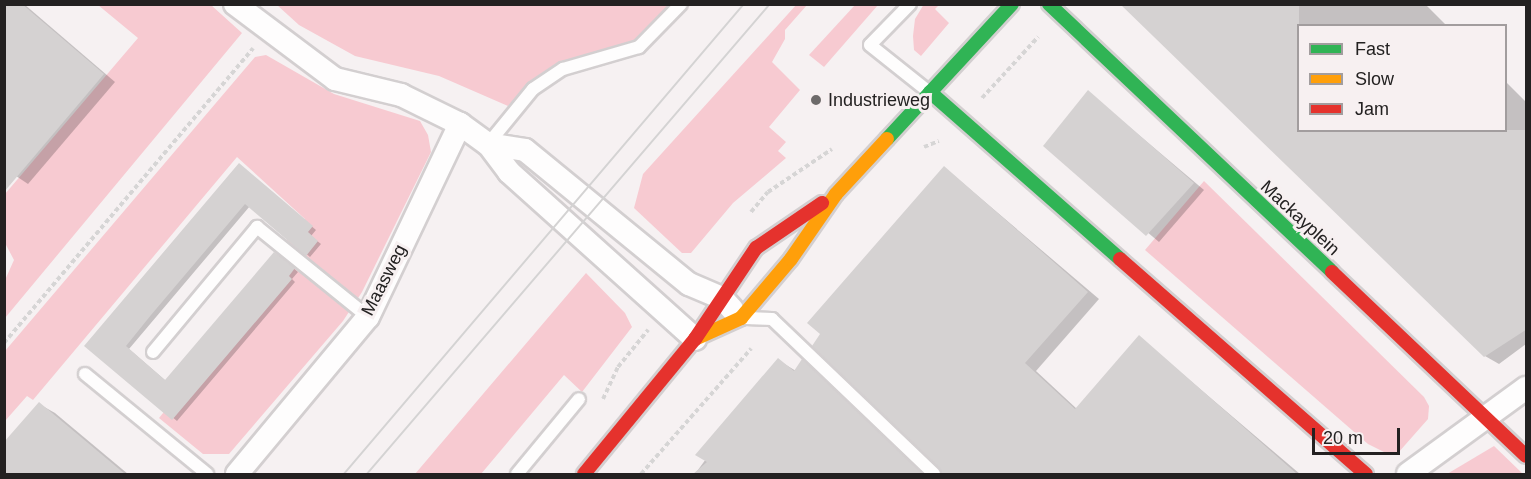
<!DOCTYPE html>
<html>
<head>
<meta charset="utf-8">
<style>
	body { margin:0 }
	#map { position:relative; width:1531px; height:479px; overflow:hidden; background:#f6f1f2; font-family:Helvetica,sans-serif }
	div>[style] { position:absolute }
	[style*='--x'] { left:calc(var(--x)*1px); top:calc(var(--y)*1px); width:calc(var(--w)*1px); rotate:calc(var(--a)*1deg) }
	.green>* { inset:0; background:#f7cad1 }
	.shadow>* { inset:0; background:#0003 }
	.building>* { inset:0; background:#d5d2d2 }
	.path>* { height:4px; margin-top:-2px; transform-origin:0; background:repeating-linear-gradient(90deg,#d6d5d5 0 4.5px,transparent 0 7.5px) }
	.roads { filter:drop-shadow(2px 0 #d3cfd0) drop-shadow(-2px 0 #d3cfd0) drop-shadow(0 2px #d3cfd0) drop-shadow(0 -2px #d3cfd0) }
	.lane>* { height:12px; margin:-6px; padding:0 6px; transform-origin:6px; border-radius:6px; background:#fefdfd }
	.street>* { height:22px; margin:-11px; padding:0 11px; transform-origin:11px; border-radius:11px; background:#fefdfd }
	.fast>* { height:14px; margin:-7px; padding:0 7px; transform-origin:7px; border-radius:7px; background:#30b455 }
	.slow>* { height:14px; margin:-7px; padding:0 7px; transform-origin:7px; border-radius:7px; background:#ff9f0a }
	.jam>* { height:14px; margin:-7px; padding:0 7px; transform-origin:7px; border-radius:7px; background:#e5322d }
	.tram>* { height:1.5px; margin:-0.75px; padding:0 0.75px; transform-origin:0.75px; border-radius:0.75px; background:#d4d3d3 }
	.dots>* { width:16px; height:16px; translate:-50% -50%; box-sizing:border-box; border:3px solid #f7f0f1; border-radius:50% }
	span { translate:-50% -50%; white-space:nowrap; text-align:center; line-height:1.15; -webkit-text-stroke:6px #f7f0f1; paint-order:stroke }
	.poi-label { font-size:18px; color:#232121 }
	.left { translate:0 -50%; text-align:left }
	.street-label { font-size:18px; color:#232121 }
	.frame { position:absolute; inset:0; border:6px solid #232121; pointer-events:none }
	.legend { position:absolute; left:1297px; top:24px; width:210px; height:108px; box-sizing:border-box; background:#f7f0f1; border:2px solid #a29d9e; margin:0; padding:8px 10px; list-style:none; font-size:18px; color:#232121 }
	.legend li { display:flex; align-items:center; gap:12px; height:30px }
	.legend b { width:30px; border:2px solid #a29d9e }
	.scale { position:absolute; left:1312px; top:428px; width:88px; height:27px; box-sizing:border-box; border:3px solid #232121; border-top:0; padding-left:8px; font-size:18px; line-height:21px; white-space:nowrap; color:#232121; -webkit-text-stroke:4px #f7f0f1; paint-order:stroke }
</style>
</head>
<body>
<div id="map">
	<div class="green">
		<i style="clip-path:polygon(797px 4px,807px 5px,785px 30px,785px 39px,772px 62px,800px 90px,769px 127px,786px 142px,778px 151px,786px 158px,733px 203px,691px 253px,682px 253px,634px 208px,643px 174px)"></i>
		<i style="clip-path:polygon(924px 4px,939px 5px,935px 9px,949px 23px,921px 56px,914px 50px,913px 36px,915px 19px)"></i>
		<i style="clip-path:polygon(98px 5px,211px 5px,242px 33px,5px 318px,5px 280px,14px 260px,5px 243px,5px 194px,138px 38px)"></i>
		<i style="clip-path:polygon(277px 5px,674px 5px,632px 43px,553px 68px,531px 81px,508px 106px,439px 76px,355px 56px,299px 25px)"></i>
		<i style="clip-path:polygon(855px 5px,878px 5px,824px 67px,809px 55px)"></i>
		<i style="clip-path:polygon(266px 55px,334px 94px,420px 121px,428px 135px,431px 152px,362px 292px,343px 321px,229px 454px,203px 454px,159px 418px,285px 263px,275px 253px,305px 219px,237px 157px,33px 400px,27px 396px,5px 421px,5px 351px,255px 57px)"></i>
		<i style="clip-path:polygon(1204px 181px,1424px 397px,1429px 406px,1428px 419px,1398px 453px,1390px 455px,1368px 444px,1145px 250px)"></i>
		<i style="clip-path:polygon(586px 273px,625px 313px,632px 327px,582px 392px,564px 375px,481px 474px,415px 474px)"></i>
		<i style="clip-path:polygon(1494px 446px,1523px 474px,1447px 474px)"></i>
	</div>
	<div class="shadow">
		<i style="clip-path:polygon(4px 4px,24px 4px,115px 82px,28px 184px,4px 168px)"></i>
		<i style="clip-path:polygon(1125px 4px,1425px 4px,1447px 26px,1298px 26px,1298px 130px,1506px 130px,1506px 82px,1526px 102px,1526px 344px,1499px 364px,1485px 356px)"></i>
		<i style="clip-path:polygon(1088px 92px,1204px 190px,1159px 242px,1045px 146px)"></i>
		<i style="clip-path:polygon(243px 168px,316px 230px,311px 236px,321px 244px,310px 257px,250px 206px,129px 349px,166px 381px,279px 256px,298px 272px,292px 279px,295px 282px,177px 421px,86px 346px)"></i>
		<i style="clip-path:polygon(945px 168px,1099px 299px,1036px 371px,1077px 409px,1139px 337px,1300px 474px,962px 474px,952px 465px)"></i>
		<i style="clip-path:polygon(778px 360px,796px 371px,803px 361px,815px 369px,926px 474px,695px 474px)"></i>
		<i style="clip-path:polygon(39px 404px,55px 413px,128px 474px,4px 474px,4px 445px)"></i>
	</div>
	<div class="building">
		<i style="clip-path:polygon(4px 4px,22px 4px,104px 74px,4px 192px)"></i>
		<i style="clip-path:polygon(1120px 4px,1299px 4px,1299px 130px,1527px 130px,1527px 329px,1484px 357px)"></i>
		<i style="clip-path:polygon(1088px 90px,1194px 183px,1146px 236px,1043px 146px)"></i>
		<i style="clip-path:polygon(239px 163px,313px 226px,308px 232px,318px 241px,306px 256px,245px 204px,151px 315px,126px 346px,165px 380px,274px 252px,295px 268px,289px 276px,292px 279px,172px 420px,84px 346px)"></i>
		<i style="clip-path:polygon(944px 166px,1088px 292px,1025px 363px,1075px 409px,1139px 335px,1297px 474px,942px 474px,812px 346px,820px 334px,807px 323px)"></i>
		<i style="clip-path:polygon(778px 358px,794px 371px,802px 359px,923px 474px,693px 474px,707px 462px,695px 455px)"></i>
		<i style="clip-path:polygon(39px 402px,125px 474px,4px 474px,4px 442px)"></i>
	</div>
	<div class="path">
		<i style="--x:982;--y:98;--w:83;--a:-47.4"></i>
		<i style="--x:924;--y:147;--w:16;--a:-22"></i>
		<i style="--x:751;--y:212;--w:26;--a:-50"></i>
		<i style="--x:768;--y:192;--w:77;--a:-33.9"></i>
		<i style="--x:4;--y:252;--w:16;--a:90"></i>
		<i style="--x:4;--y:343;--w:386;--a:-49.8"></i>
		<i style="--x:603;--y:399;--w:35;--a:-65"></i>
		<i style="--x:618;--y:367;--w:48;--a:-51"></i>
		<i style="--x:641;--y:474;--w:167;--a:-48.7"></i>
	</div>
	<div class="roads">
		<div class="lane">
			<i style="--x:910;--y:4;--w:57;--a:134.3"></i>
			<i style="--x:870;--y:45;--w:75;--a:38.5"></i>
			<i style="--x:488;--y:144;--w:71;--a:-50.7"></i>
			<i style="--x:533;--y:89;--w:36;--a:-34"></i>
			<i style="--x:563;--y:69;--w:79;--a:-16.1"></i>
			<i style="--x:639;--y:47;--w:60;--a:-45.7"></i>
			<i style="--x:746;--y:318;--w:26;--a:2"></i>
			<i style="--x:772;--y:319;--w:224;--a:43.7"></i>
			<i style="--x:153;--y:352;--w:163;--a:-50.2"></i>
			<i style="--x:257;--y:227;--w:143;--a:39"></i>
			<i style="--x:85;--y:374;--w:158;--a:39.3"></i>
			<i style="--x:517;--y:474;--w:97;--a:-50.4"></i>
		</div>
		<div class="street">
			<i style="--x:235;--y:4;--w:125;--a:36.9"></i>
			<i style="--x:335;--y:79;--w:68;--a:13.6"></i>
			<i style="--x:401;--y:95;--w:66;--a:26.2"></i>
			<i style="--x:460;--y:124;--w:34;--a:36"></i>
			<i style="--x:488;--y:144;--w:35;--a:53"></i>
			<i style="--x:509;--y:172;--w:250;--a:41.9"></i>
			<i style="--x:488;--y:144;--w:37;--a:9"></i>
			<i style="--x:525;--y:150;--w:212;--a:39.3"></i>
			<i style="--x:689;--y:284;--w:36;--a:23"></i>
			<i style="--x:722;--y:298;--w:15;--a:48"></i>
			<i style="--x:237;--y:474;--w:204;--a:-50.2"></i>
			<i style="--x:368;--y:317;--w:214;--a:-64.5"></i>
			<i style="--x:1408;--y:474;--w:146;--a:-36.1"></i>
		</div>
		<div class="fast">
			<i style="--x:1049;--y:4;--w:390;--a:43.4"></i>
			<i style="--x:930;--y:92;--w:253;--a:41.3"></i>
			<i style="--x:887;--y:139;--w:184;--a:-47.2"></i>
		</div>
		<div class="slow">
			<i style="--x:695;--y:339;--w:51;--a:-24.5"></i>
			<i style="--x:741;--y:318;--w:77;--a:-49.7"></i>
			<i style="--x:791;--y:259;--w:79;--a:-55.3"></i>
			<i style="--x:836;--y:194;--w:75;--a:-47.2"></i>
		</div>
		<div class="jam">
			<i style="--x:1120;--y:259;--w:327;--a:41.2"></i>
			<i style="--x:1332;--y:272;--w:267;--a:43.5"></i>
			<i style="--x:584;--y:474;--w:175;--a:-50.6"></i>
			<i style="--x:695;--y:339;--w:110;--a:-56.2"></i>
			<i style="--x:756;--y:248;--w:80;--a:-34.3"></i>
		</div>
	</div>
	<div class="tram">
		<i style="--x:344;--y:474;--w:617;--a:-49.6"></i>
		<i style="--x:367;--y:474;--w:619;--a:-49.39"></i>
	</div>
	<div class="dots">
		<i style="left:816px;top:100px;background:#6d6a6a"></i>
	</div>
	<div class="poi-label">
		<span class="left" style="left:828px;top:100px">Industrieweg</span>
	</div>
	<div class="street-label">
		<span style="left:1300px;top:218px;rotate:43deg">Mackayplein</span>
		<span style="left:384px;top:280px;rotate:-63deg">Maasweg</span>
	</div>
	<div class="frame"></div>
	<ul class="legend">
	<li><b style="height:8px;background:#30b455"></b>Fast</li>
	<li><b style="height:8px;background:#ff9f0a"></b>Slow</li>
	<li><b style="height:8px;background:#e5322d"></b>Jam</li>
	</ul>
	<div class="scale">20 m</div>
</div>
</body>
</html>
